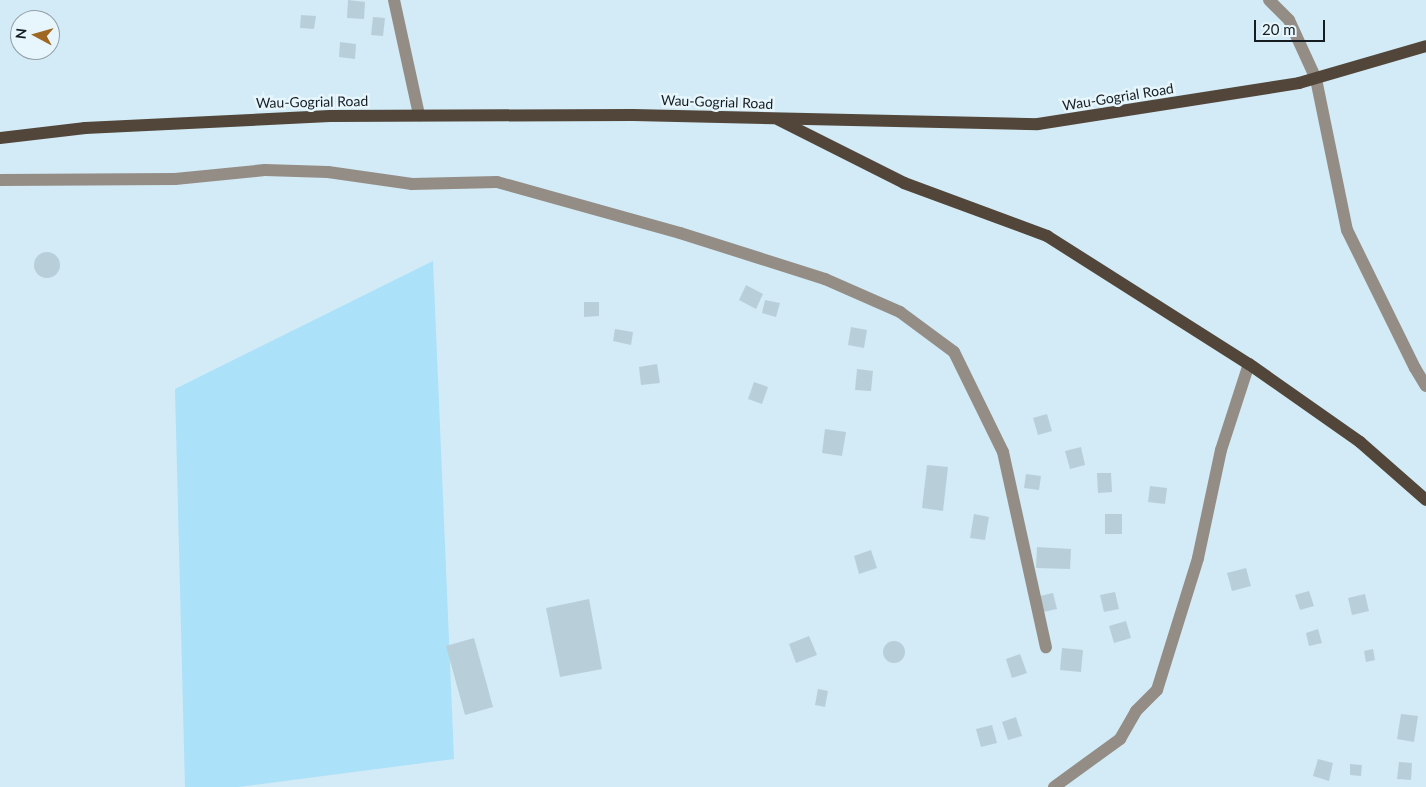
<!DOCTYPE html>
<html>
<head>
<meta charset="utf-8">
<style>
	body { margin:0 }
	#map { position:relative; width:1426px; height:787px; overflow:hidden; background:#d2ebf6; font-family:Lato,sans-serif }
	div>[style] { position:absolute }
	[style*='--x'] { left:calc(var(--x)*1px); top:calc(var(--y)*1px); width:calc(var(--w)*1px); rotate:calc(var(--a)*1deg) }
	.green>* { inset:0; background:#abe1f9 }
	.building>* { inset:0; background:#b8cfda }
	.round { border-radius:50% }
	.minor>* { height:12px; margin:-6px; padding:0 6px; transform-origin:6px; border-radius:6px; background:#948d86 }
	.major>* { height:12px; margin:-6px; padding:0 6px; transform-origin:6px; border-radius:6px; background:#52463a }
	span { translate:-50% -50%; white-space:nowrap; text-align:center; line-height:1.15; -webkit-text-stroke:5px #e7f6fd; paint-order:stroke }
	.street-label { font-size:14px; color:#151d21 }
	.north { position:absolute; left:10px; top:10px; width:50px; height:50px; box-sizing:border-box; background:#e7f6fd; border:1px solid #939fa5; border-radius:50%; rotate:276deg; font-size:14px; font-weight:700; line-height:20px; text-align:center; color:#151d21 }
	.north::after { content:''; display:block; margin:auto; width:18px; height:22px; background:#9e6722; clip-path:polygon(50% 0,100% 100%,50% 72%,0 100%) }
	.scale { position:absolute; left:1254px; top:20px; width:71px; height:22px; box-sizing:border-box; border:2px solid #151d21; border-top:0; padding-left:6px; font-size:15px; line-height:18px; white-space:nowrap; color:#151d21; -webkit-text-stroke:4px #e7f6fd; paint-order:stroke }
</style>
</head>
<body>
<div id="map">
	<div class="green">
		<i style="clip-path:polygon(433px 261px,454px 759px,238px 787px,185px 787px,175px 389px)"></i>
	</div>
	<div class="building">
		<i style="clip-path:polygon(348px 0,365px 2px,364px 19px,347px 18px)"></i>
		<i style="clip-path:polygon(301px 15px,316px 16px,314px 29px,300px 28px)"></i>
		<i style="clip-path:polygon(373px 17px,385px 18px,383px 36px,371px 35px)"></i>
		<i style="clip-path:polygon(340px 42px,356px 44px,355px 59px,339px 57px)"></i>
		<i class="round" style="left:34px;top:252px;width:26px;height:26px"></i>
		<i style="clip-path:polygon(746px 285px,763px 294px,756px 309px,739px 300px)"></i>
		<i style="clip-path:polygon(765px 300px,780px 303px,776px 317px,762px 313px)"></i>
		<i style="clip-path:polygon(584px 302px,599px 302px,599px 316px,584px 317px)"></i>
		<i style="clip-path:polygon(851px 327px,867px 330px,864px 348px,848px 345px)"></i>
		<i style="clip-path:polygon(615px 329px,633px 332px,631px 345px,613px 341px)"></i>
		<i style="clip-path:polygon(657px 364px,660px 383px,641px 385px,639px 367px)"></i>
		<i style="clip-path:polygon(857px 369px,873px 371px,871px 391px,855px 390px)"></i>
		<i style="clip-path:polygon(754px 382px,768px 387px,762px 404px,748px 399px)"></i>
		<i style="clip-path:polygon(1047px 414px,1052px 431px,1038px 435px,1033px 418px)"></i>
		<i style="clip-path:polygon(825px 429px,846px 432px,842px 456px,822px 453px)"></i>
		<i style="clip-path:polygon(1081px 447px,1085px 465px,1070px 469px,1065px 451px)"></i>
		<i style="clip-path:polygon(927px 465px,948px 467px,943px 511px,922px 508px)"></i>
		<i style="clip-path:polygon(1097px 473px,1111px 473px,1112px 492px,1098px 493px)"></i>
		<i style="clip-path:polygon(1026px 474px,1041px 476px,1039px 490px,1024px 488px)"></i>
		<i style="clip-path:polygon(1150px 486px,1167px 488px,1165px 504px,1148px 502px)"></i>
		<i style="clip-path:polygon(974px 514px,989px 517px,985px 540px,970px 538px)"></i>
		<i style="clip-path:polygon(1105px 514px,1122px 514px,1122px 534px,1105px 534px)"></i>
		<i style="clip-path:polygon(1037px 547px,1071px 549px,1070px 569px,1036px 568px)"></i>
		<i style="clip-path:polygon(871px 550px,877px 568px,859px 574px,854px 556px)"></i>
		<i style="clip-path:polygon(1246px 568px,1251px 586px,1232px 591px,1227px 573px)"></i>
		<i style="clip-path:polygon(1309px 591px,1314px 606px,1300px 610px,1295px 595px)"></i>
		<i style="clip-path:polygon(1115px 592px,1119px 609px,1104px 612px,1100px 595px)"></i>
		<i style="clip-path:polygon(1053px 593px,1057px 609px,1043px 612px,1040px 596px)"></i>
		<i style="clip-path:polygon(1365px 594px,1369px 611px,1352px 615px,1348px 598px)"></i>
		<i style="clip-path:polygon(589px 599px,602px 669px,560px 677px,546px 608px)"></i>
		<i style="clip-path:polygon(1126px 621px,1131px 638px,1114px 643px,1109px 626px)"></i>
		<i style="clip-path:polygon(1318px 629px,1322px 643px,1309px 646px,1306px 633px)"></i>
		<i style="clip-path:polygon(809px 636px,817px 655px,796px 663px,789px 644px)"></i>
		<i style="clip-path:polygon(474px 638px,493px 707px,465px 715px,446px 646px)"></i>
		<i class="round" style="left:883px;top:641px;width:22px;height:22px"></i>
		<i style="clip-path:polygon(1062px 648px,1083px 650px,1081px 672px,1060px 670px)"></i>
		<i style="clip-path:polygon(1373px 649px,1375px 660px,1366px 662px,1364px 651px)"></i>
		<i style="clip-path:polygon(1020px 654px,1027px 673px,1012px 678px,1006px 659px)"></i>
		<i style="clip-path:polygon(818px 689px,828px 691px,825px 707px,815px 705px)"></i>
		<i style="clip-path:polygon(1401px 714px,1418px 716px,1414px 742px,1397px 739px)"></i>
		<i style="clip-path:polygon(1016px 717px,1022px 736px,1008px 740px,1002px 722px)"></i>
		<i style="clip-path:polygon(992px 725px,997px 743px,981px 747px,976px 729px)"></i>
		<i style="clip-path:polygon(1318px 759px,1333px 763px,1329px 781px,1313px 776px)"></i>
		<i style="clip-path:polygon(1399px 762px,1412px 763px,1411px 780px,1397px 779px)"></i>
		<i style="clip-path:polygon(1350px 764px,1362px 765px,1361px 776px,1350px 775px)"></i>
	</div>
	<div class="minor">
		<i style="--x:394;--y:0;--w:118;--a:77.7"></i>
		<i style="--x:1269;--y:0;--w:28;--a:45"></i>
		<i style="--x:1289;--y:20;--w:65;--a:65.4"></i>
		<i style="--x:1316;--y:79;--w:154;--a:78.4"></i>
		<i style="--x:1347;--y:230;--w:154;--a:63.8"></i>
		<i style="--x:1415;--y:368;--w:21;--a:59"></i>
		<i style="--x:0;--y:180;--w:175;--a:-0.3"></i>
		<i style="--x:175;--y:179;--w:90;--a:-5.7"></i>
		<i style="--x:265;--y:170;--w:63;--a:1.8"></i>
		<i style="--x:328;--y:172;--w:85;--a:8.1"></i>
		<i style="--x:412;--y:184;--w:85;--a:-1.3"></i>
		<i style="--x:497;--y:182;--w:190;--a:15.6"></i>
		<i style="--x:680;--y:233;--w:152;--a:17.6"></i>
		<i style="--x:825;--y:279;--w:82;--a:23.7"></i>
		<i style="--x:900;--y:312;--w:67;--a:36.5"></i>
		<i style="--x:954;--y:352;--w:111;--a:63.9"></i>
		<i style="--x:1003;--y:452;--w:200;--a:77.6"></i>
		<i style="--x:1054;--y:787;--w:82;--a:-36"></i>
		<i style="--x:1120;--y:739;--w:32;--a:-60"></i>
		<i style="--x:1136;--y:711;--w:30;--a:-45"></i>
		<i style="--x:1157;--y:690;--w:138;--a:-72.7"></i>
		<i style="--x:1198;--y:558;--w:110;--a:-78"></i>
		<i style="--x:1221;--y:450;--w:90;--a:-72"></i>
	</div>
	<div class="major">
		<i style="--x:779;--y:120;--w:140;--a:26.7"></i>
		<i style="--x:904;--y:183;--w:153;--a:20.3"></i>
		<i style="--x:1047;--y:236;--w:239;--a:32.4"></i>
		<i style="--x:1249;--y:364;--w:136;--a:35.1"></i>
		<i style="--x:1360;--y:442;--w:88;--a:41.3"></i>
		<i style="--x:0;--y:138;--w:86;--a:-6.7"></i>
		<i style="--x:85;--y:128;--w:245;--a:-2.8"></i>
		<i style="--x:330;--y:116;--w:303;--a:-0.2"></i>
		<i style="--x:633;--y:115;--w:405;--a:1.3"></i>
		<i style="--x:1038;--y:124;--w:264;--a:-8.9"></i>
		<i style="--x:1299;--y:83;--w:132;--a:-16.2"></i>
	</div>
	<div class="street-label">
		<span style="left:1118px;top:97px;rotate:-9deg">Wau-Gogrial Road</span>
		<span style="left:312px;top:102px;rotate:-1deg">Wau-Gogrial Road</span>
		<span style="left:717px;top:102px;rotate:2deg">Wau-Gogrial Road</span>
	</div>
	<div class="north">N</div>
	<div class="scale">20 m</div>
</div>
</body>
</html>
